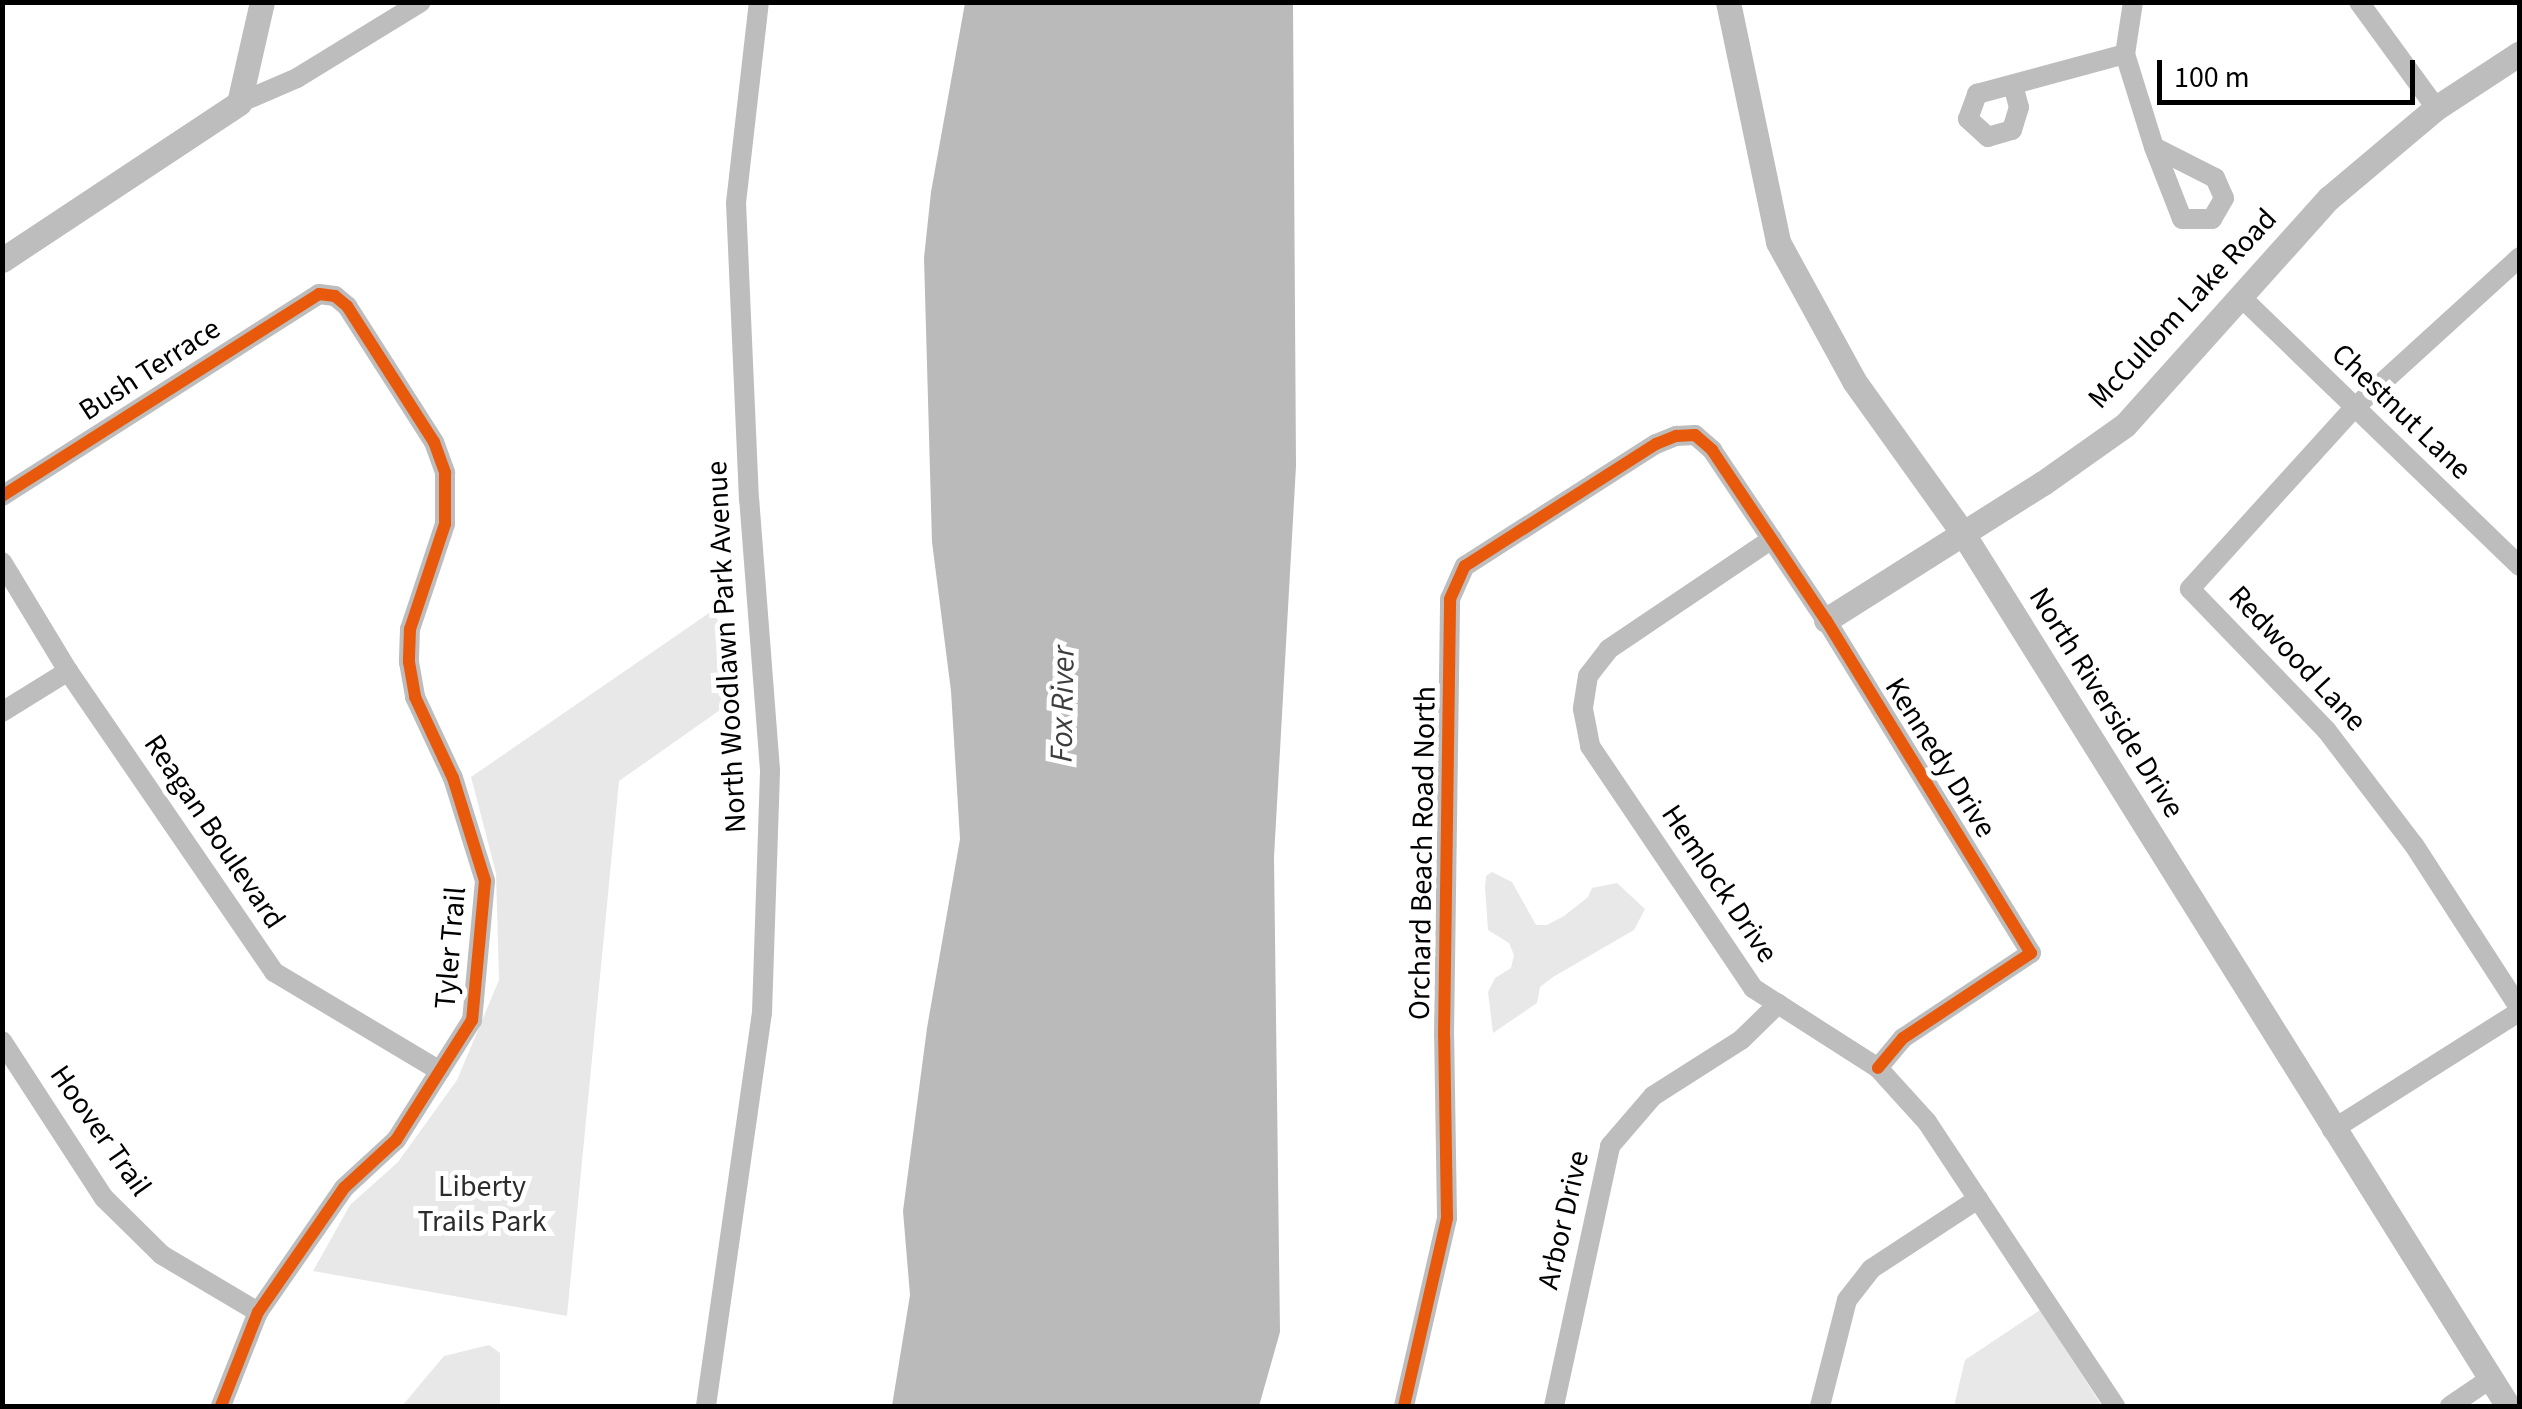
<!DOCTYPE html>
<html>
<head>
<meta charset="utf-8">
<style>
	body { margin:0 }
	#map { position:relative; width:2522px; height:1409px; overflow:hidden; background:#fff; font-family:"Source Sans 3",sans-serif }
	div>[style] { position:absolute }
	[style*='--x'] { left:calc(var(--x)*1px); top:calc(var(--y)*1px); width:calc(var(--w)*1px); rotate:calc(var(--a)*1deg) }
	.green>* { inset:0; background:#e8e8e8 }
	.water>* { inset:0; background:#bababa }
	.minor>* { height:20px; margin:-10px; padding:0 10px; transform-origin:10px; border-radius:10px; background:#bdbdbd }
	.tertiary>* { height:25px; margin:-12.5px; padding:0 12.5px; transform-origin:12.5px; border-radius:12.5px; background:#bdbdbd }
	.cycleway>* { height:12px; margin:-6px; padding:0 6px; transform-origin:6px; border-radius:6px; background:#e8590c }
	span { translate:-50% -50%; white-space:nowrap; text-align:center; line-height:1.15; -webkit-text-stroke:10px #fff; paint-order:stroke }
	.street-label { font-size:30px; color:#000 }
	.park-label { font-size:30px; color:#2c2c2c }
	.water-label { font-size:32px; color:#3d3d3d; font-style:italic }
	.frame { position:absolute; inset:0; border:5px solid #000; pointer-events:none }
	.scale { position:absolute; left:2157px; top:60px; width:258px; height:45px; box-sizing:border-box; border:5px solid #000; border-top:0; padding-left:12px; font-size:30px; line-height:35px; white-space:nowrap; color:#000; -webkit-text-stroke:8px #fff; paint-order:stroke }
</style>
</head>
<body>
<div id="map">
	<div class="green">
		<i style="clip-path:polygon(712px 611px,722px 627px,730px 703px,619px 781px,567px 1316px,313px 1271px,350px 1205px,398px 1162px,457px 1080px,499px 980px,496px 873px,471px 777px)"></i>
		<i style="clip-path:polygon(1492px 872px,1512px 882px,1536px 925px,1547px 925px,1564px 916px,1588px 897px,1592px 888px,1617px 883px,1645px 909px,1634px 930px,1553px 977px,1540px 987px,1537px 1003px,1493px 1033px,1488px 992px,1495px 978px,1511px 968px,1514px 955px,1509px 943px,1488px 930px,1485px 887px,1486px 876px)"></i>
		<i style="clip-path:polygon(2040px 1310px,2102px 1406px,1954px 1406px,1965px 1360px)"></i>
		<i style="clip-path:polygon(489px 1345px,500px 1353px,500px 1406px,402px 1406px,444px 1356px)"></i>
	</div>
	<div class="water">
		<i style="clip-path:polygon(965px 3px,1293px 3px,1296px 466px,1274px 857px,1280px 1332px,1259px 1406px,892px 1406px,910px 1295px,903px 1211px,927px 1028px,960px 839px,951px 691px,932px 542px,924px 258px,931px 192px)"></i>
	</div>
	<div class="minor">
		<i style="--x:2133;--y:2;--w:53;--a:98.7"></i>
		<i style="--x:2125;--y:54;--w:97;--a:72.7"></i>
		<i style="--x:2154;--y:147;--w:77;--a:68.7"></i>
		<i style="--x:2182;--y:219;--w:30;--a:0"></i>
		<i style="--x:2212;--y:219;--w:24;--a:-60"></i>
		<i style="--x:2224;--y:198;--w:22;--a:-114"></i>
		<i style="--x:2215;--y:178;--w:68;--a:-153.1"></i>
		<i style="--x:2359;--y:2;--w:131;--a:54"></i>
		<i style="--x:2013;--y:85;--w:23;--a:75"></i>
		<i style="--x:2019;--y:107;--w:24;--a:107"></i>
		<i style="--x:2012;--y:130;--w:25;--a:164"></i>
		<i style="--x:1988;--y:137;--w:27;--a:-138"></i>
		<i style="--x:1968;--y:119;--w:27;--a:-70"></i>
		<i style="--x:1977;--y:94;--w:153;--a:-15.1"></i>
		<i style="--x:239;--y:103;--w:63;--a:-23.3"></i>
		<i style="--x:297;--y:78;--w:145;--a:-31.5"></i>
		<i style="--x:2520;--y:257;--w:226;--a:137.7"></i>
		<i style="--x:2353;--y:409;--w:243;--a:132.2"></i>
		<i style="--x:2190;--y:589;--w:197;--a:46"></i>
		<i style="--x:2327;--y:731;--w:143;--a:52.7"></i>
		<i style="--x:2414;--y:845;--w:195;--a:57.1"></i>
		<i style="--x:2242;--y:298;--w:386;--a:44"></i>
		<i style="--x:2;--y:496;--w:376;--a:-32.5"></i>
		<i style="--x:319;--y:294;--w:16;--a:7"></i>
		<i style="--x:335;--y:296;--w:16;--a:40"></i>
		<i style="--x:347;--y:306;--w:161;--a:57.4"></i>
		<i style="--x:434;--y:442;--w:33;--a:70"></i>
		<i style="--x:445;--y:473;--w:51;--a:90"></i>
		<i style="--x:445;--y:524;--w:111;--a:108.4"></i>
		<i style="--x:410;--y:629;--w:33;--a:92"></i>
		<i style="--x:409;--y:662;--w:36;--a:80"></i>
		<i style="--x:415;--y:697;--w:89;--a:64.9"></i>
		<i style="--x:453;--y:778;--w:108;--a:72.7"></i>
		<i style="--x:485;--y:881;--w:140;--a:95.3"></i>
		<i style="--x:472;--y:1020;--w:142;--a:122.3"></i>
		<i style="--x:396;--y:1140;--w:71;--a:137.3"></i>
		<i style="--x:344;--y:1188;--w:151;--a:124.7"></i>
		<i style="--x:258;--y:1312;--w:101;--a:111.5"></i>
		<i style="--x:1772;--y:539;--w:197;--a:146"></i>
		<i style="--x:1609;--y:649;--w:34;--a:128"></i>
		<i style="--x:1588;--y:676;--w:33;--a:99"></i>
		<i style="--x:1583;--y:709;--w:38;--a:79"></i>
		<i style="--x:1590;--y:746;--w:292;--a:56"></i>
		<i style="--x:1753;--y:988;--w:148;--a:32.6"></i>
		<i style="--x:1878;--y:1068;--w:73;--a:47.8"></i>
		<i style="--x:1927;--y:1122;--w:341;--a:56.5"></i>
		<i style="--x:2;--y:562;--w:127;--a:58.8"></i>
		<i style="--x:68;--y:671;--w:365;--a:55.6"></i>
		<i style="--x:274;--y:972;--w:193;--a:30.8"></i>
		<i style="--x:2;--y:712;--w:78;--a:-31.8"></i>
		<i style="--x:2;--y:1041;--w:187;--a:57"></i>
		<i style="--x:104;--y:1198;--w:81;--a:44.5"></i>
		<i style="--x:162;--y:1255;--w:112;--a:30.7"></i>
		<i style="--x:2332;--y:1130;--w:222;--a:-32.3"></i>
		<i style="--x:706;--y:1406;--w:397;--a:-81.9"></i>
		<i style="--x:762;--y:1013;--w:243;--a:-88.1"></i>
		<i style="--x:770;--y:770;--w:271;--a:-94.4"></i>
		<i style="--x:749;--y:500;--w:297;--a:-92.5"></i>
		<i style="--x:736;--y:203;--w:202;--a:-83.5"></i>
		<i style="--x:1404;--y:1406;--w:193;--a:-77.1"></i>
		<i style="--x:1447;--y:1218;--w:182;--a:-90.9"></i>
		<i style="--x:1444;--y:1036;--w:437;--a:-89.2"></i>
		<i style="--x:1450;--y:599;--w:36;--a:-66"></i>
		<i style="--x:1465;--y:566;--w:227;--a:-32.6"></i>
		<i style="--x:1656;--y:444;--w:22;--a:-22"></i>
		<i style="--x:1676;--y:436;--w:19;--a:-3"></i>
		<i style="--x:1695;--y:435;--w:23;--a:41"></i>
		<i style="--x:1712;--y:450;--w:205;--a:56.2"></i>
		<i style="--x:1826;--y:620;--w:391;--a:58.4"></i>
		<i style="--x:2031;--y:953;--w:154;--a:146.4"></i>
		<i style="--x:1903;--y:1038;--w:39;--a:130"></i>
		<i style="--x:1554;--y:1406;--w:266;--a:-77.8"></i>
		<i style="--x:1610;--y:1146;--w:66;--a:-49.3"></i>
		<i style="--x:1653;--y:1096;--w:104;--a:-32.5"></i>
		<i style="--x:1741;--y:1040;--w:52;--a:-44.2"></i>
		<i style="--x:1820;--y:1406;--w:109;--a:-75.7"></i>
		<i style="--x:1847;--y:1300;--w:39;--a:-52"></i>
		<i style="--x:1871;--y:1269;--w:128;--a:-33.2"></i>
		<i style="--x:2450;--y:1406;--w:48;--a:-34"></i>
	</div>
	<div class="tertiary">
		<i style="--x:1728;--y:2;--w:245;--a:78.2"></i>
		<i style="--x:1778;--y:242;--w:158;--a:61.3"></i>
		<i style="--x:1854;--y:381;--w:186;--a:54.4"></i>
		<i style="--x:1962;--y:532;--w:1031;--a:58.01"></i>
		<i style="--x:2;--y:260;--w:284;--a:-33.5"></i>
		<i style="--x:239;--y:103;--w:104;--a:-77.2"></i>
		<i style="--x:1826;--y:620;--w:257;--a:-32.3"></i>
		<i style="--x:2043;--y:483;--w:100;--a:-35.3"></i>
		<i style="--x:2125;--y:425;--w:305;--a:-48.1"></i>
		<i style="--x:2329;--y:198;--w:140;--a:-40.1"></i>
		<i style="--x:2436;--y:108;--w:100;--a:-33.2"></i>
	</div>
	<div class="cycleway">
		<i style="--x:2;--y:496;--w:376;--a:-32.5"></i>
		<i style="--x:319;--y:294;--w:16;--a:7"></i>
		<i style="--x:335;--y:296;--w:16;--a:40"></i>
		<i style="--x:347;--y:306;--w:161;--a:57.4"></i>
		<i style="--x:434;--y:442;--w:33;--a:70"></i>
		<i style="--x:445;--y:473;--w:51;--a:90"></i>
		<i style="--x:445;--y:524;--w:111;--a:108.4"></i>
		<i style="--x:410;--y:629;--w:33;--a:92"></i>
		<i style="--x:409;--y:662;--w:36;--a:80"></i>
		<i style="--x:415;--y:697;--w:89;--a:64.9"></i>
		<i style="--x:453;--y:778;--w:108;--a:72.7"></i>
		<i style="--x:485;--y:881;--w:140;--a:95.3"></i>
		<i style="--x:472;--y:1020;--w:142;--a:122.3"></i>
		<i style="--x:396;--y:1140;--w:71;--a:137.3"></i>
		<i style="--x:344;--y:1188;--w:151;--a:124.7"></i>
		<i style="--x:258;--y:1312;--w:101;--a:111.5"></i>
		<i style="--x:1404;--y:1406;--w:193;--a:-77.1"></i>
		<i style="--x:1447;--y:1218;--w:182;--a:-90.9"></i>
		<i style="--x:1444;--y:1036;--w:437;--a:-89.2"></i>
		<i style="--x:1450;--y:599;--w:36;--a:-66"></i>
		<i style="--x:1465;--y:566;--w:227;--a:-32.6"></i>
		<i style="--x:1656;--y:444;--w:22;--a:-22"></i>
		<i style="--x:1676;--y:436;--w:19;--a:-3"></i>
		<i style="--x:1695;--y:435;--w:23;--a:41"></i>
		<i style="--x:1712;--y:450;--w:205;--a:56.2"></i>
		<i style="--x:1826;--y:620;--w:391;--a:58.4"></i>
		<i style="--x:2031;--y:953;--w:154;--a:146.4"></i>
		<i style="--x:1903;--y:1038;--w:39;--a:130"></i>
	</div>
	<div class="street-label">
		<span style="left:2183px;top:309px;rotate:-47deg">McCullom Lake Road</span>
		<span style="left:150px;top:370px;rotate:-33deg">Bush Terrace</span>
		<span style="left:2401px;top:412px;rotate:44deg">Chestnut Lane</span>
		<span style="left:727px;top:647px;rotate:-93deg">North Woodlawn Park Avenue</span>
		<span style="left:2297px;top:659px;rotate:47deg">Redwood Lane</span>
		<span style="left:2106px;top:703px;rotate:58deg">North Riverside Drive</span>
		<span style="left:1940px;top:758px;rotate:58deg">Kennedy Drive</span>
		<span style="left:214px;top:832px;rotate:56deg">Reagan Boulevard</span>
		<span style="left:1423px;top:853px;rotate:-89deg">Orchard Beach Road North</span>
		<span style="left:1719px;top:884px;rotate:56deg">Hemlock Drive</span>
		<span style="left:451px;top:948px;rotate:-85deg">Tyler Trail</span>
		<span style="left:100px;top:1131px;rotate:55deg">Hoover Trail</span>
		<span style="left:1564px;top:1220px;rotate:-77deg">Arbor Drive</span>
	</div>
	<div class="park-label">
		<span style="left:482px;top:1204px">Liberty<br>Trails Park</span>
	</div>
	<div class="water-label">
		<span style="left:1063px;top:704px;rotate:-89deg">Fox River</span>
	</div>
	<div class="frame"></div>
	<div class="scale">100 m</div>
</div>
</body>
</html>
